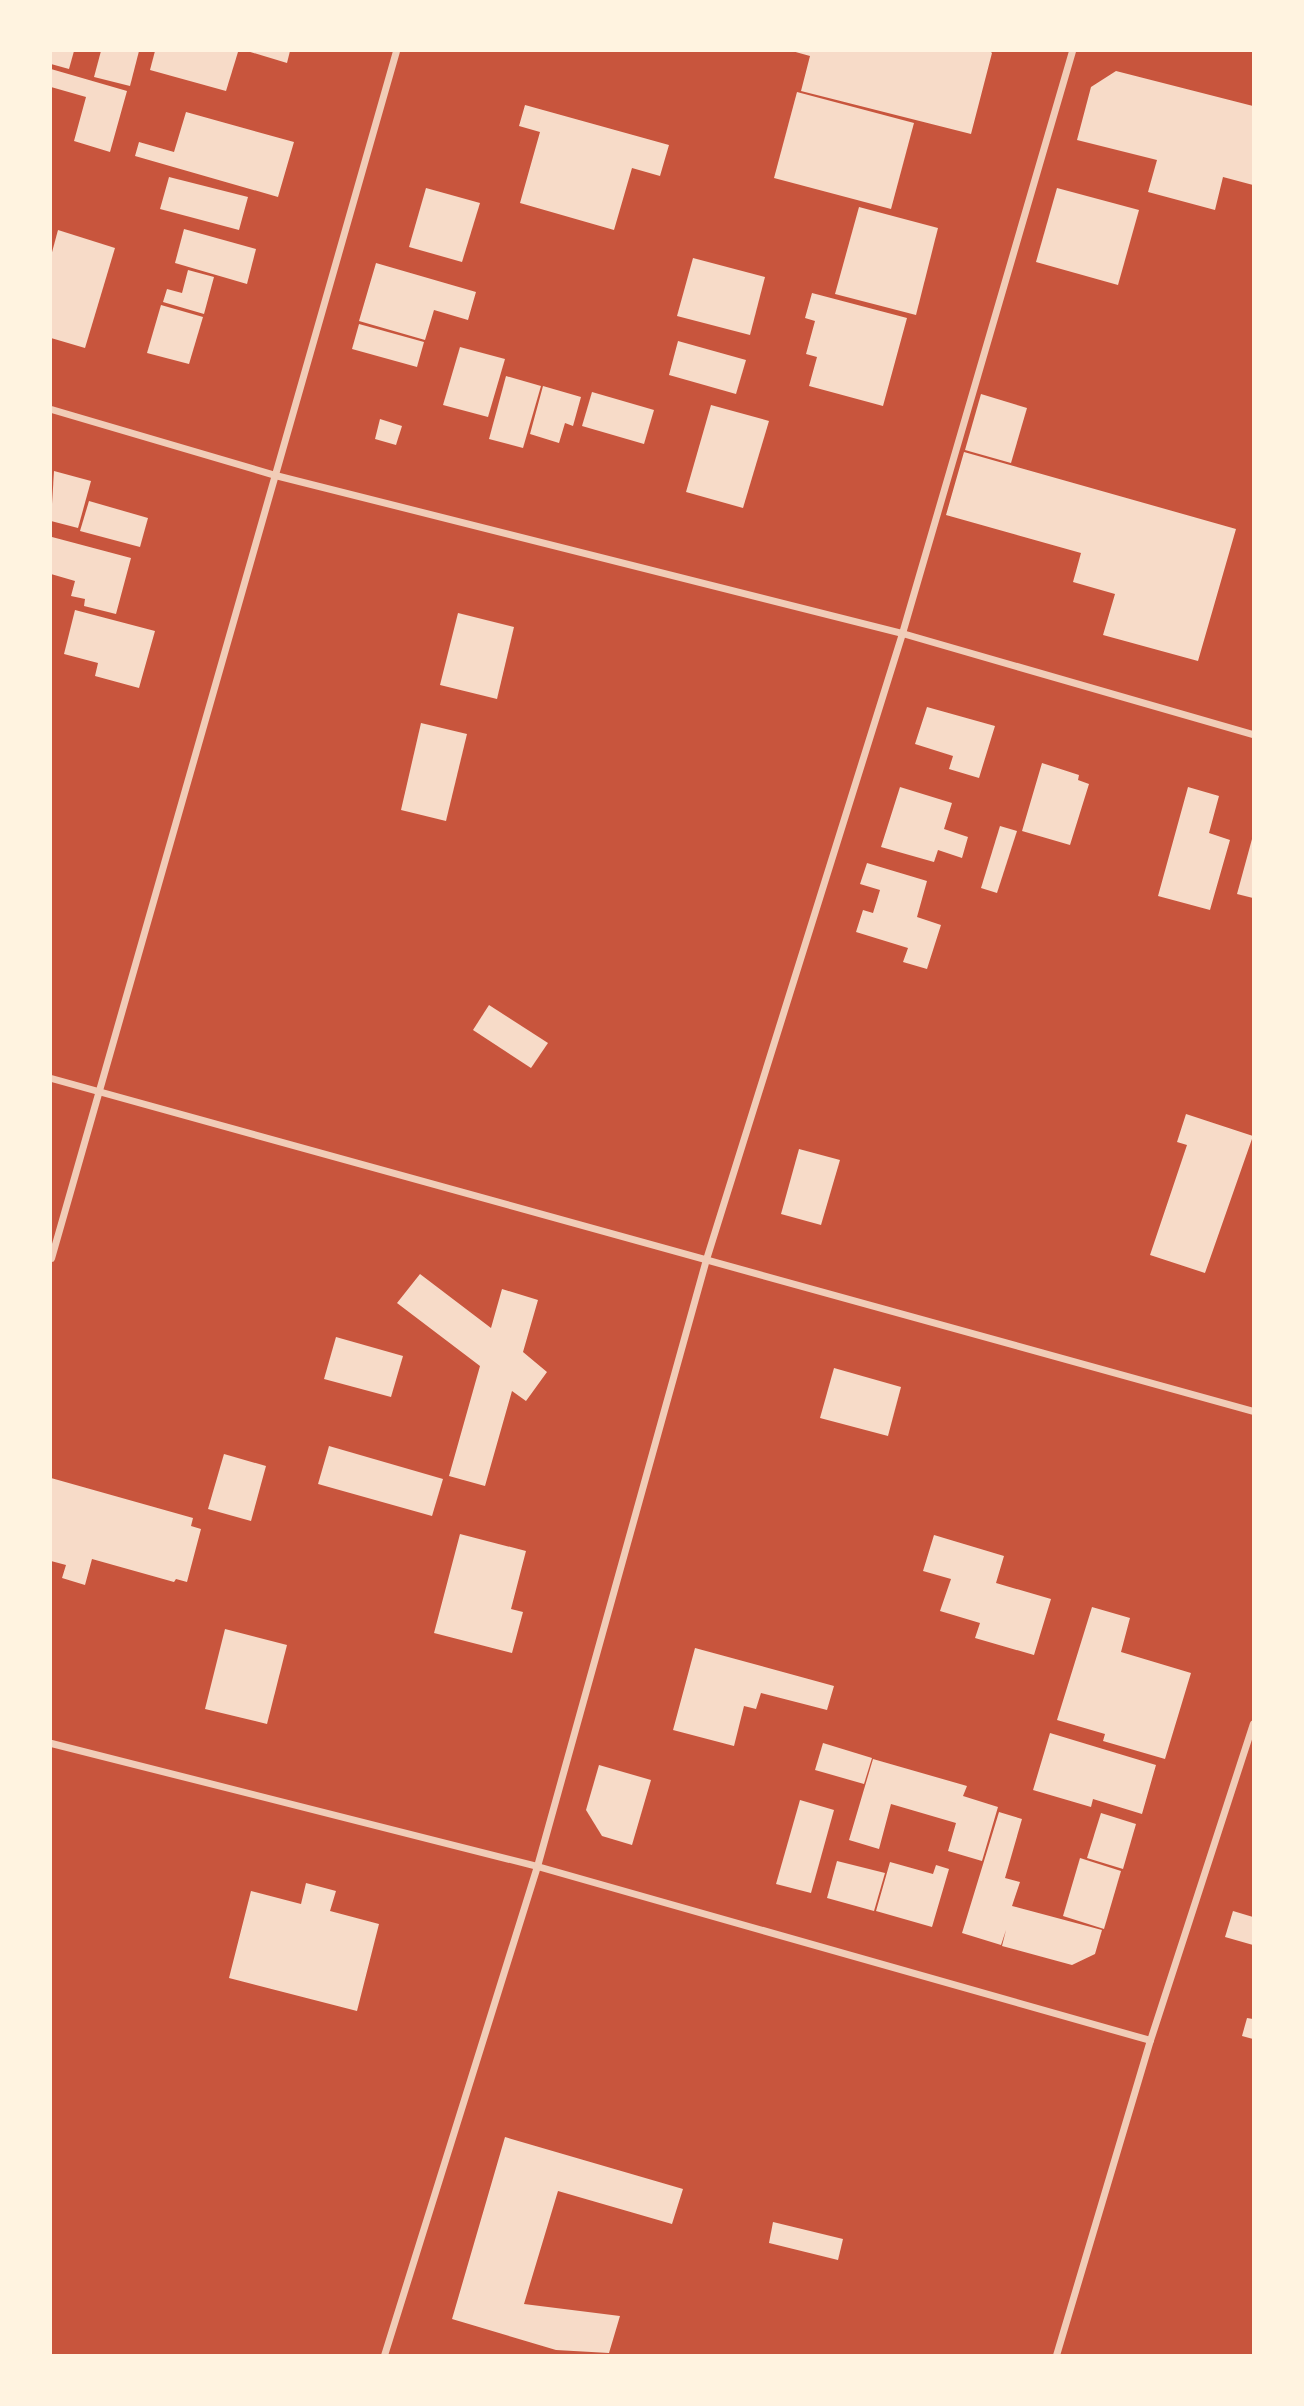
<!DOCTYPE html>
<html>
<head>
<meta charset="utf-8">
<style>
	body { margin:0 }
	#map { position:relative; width:1304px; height:2406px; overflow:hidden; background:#c8553d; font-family:Poppins,sans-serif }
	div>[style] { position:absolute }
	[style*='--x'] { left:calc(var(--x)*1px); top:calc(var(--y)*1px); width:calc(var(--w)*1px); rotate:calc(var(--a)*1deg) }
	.building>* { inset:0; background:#f7dbc8 }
	.minor>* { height:7px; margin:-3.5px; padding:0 3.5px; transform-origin:3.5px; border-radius:3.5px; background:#f1ccb7 }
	span { translate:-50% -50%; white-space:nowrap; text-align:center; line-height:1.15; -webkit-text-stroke:5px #fff3e0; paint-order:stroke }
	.frame { position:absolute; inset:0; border:52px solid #fff3e0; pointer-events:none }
</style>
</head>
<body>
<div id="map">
	<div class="building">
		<i style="clip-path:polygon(51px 51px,74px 51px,69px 69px,51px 64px)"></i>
		<i style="clip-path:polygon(101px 51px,139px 51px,130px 86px,94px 77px)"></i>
		<i style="clip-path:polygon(155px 51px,234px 51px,238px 52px,226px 91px,150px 70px)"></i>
		<i style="clip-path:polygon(247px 51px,290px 51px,287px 63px)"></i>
		<i style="clip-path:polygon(792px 51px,990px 51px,992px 53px,971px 134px,801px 91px,810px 56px)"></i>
		<i style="clip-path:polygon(51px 69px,127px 91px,110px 152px,74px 141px,86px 97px,51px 87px)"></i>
		<i style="clip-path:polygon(1116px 71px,1253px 106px,1253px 185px,1223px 177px,1215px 210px,1148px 192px,1157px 160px,1077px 140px,1091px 87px)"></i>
		<i style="clip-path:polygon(797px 92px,914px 123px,891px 209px,774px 178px)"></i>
		<i style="clip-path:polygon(525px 105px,669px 145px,660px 176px,632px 168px,614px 230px,520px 203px,540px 132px,519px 126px)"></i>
		<i style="clip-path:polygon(186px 112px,294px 142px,278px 197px,135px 156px,139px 142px,174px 152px)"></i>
		<i style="clip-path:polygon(169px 177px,248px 197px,239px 230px,160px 209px)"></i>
		<i style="clip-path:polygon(426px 188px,480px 203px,462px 262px,409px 247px)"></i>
		<i style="clip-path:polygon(1057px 188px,1139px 210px,1118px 285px,1036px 262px)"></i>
		<i style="clip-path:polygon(859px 207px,938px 228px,916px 315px,835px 294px)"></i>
		<i style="clip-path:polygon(184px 229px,256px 249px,247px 284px,175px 263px)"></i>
		<i style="clip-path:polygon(58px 230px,115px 248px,85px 348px,51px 338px,51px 256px)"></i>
		<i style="clip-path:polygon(693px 258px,765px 277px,750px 335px,677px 316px)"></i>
		<i style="clip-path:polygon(376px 263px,476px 292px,468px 320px,434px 310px,425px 340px,359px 321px)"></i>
		<i style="clip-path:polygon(188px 270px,214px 277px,204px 314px,163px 302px,167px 289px,182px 293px)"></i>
		<i style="clip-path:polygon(812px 293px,907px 318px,883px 406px,809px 386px,817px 357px,806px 354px,815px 321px,805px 318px)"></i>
		<i style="clip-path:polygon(161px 305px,203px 317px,189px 364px,147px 353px)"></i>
		<i style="clip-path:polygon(359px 324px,424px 342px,417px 367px,352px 349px)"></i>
		<i style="clip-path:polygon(678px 341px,746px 360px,736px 394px,669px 375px)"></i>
		<i style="clip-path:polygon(460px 347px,505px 359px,488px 417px,443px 405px)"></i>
		<i style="clip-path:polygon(506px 376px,541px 386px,523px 448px,489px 439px)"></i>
		<i style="clip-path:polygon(543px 386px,581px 397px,573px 426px,565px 423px,559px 443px,530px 434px)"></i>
		<i style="clip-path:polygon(592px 392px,654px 410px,644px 444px,582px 426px)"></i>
		<i style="clip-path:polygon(981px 394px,1027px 408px,1011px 463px,965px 450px)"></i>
		<i style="clip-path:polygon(711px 405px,769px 421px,743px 508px,686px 492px)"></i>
		<i style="clip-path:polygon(380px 419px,402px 426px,396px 445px,375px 439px)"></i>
		<i style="clip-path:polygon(964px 452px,1236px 529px,1198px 661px,1103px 635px,1115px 594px,1073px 582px,1081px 553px,946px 515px)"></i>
		<i style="clip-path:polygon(54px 471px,91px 481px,78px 528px,51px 521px)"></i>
		<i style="clip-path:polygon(89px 501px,148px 518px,140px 547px,80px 531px)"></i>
		<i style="clip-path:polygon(52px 537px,131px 558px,116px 614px,84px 606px,85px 599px,71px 596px,75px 581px,51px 574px)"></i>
		<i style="clip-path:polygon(75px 610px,155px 631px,139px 688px,95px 676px,98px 663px,64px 654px)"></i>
		<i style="clip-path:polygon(458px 613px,514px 627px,497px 699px,440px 685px)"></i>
		<i style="clip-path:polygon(927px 707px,995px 726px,979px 778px,949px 769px,953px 756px,915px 744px)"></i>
		<i style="clip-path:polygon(421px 723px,467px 734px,446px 821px,401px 810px)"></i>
		<i style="clip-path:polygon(1042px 763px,1079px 775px,1078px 780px,1089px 784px,1070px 845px,1022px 831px)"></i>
		<i style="clip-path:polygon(900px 787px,952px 803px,944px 829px,968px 837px,962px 858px,938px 850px,934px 862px,881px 847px)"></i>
		<i style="clip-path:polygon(1188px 787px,1219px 796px,1209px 833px,1230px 840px,1210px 910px,1158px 896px)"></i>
		<i style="clip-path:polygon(1000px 826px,1017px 831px,997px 893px,981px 888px)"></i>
		<i style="clip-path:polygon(1252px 839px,1253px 840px,1253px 898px,1237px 894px)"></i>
		<i style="clip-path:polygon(867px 863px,927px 881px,917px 917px,941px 925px,927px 969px,903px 962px,908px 948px,856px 932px,863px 910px,873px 913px,880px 890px,860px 884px)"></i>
		<i style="clip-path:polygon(489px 1005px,548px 1043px,531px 1068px,473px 1030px)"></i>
		<i style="clip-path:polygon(1186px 1114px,1253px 1136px,1205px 1273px,1150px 1255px,1187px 1145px,1177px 1142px)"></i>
		<i style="clip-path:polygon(799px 1149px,840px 1160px,821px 1225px,781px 1214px)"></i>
		<i style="clip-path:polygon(420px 1274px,491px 1328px,502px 1289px,538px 1300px,523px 1352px,547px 1372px,526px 1401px,512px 1391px,485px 1486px,449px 1476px,480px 1366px,397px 1303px)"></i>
		<i style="clip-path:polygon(336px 1337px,403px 1356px,391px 1397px,324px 1379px)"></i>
		<i style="clip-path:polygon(834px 1368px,901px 1387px,888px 1436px,820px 1418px)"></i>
		<i style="clip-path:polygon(329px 1446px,443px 1479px,432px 1516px,318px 1484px)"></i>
		<i style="clip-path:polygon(224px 1454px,266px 1466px,251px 1521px,208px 1509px)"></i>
		<i style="clip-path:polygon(51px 1478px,193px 1518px,191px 1526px,201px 1529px,187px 1582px,176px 1579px,174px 1582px,92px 1559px,85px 1585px,62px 1578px,66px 1565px,51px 1561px)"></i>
		<i style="clip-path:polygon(460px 1534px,526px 1551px,511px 1609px,523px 1612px,512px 1653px,434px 1633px)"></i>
		<i style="clip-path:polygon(934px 1535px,1004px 1556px,996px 1583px,1051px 1599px,1034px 1655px,975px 1638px,980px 1623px,940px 1611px,951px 1579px,923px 1571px)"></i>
		<i style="clip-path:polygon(1092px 1607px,1130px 1618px,1121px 1652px,1191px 1673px,1165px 1759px,1103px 1741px,1105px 1734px,1057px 1720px)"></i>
		<i style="clip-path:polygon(225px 1629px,287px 1645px,267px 1724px,205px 1709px)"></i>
		<i style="clip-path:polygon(695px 1648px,834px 1686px,827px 1710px,761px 1693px,756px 1709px,744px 1706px,734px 1746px,673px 1730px)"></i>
		<i style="clip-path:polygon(1050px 1733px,1156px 1765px,1142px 1814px,1093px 1799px,1091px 1807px,1033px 1790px)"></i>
		<i style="clip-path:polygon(823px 1743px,872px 1758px,864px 1784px,815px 1770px)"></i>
		<i style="clip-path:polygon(873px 1759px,967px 1786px,963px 1796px,998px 1807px,982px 1861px,948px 1851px,956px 1823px,891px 1804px,879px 1849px,849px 1840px)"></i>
		<i style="clip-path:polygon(599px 1765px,651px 1780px,632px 1845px,602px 1836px,586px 1810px)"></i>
		<i style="clip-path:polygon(800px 1800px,834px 1810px,811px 1893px,776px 1884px)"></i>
		<i style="clip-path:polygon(999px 1812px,1022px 1819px,1005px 1878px,1020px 1882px,1012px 1906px,1102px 1930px,1095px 1954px,1072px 1965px,1002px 1946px,1006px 1930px,1001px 1945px,962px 1933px)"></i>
		<i style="clip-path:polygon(1101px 1813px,1136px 1824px,1123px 1869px,1087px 1858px)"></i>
		<i style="clip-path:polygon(1080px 1858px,1121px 1871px,1104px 1929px,1063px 1916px)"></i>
		<i style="clip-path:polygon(837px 1861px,885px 1873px,874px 1911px,827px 1898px)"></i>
		<i style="clip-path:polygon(890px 1862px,933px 1874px,936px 1865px,949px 1869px,932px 1927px,876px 1911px)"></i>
		<i style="clip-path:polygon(306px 1883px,336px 1891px,330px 1911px,379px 1924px,357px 2011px,229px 1978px,251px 1891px,301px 1904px)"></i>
		<i style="clip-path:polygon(1233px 1911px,1253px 1917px,1253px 1945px,1225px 1937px)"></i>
		<i style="clip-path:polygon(1247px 2018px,1253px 2019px,1253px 2039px,1242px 2036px)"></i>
		<i style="clip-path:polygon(505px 2137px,683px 2189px,672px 2224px,558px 2191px,524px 2304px,620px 2316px,609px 2353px,556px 2350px,452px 2319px)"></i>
		<i style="clip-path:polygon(773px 2222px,843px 2239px,838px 2260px,769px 2243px)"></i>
	</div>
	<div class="minor">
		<i style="--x:51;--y:409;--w:234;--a:16.4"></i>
		<i style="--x:275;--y:475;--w:647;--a:14.14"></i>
		<i style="--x:902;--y:633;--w:365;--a:16.1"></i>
		<i style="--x:51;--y:1078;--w:1247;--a:15.48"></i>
		<i style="--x:51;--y:1258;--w:1255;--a:-74.05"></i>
		<i style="--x:51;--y:1743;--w:501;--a:14.2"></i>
		<i style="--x:537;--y:1866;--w:637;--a:15.85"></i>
		<i style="--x:384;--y:2355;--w:512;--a:-72.63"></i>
		<i style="--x:537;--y:1866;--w:630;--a:-74.44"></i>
		<i style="--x:706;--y:1259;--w:656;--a:-72.61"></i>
		<i style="--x:902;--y:633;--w:606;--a:-73.72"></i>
		<i style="--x:1056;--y:2355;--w:329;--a:-73.4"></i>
		<i style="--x:1150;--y:2040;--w:333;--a:-72"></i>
	</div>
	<div class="frame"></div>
</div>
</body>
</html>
